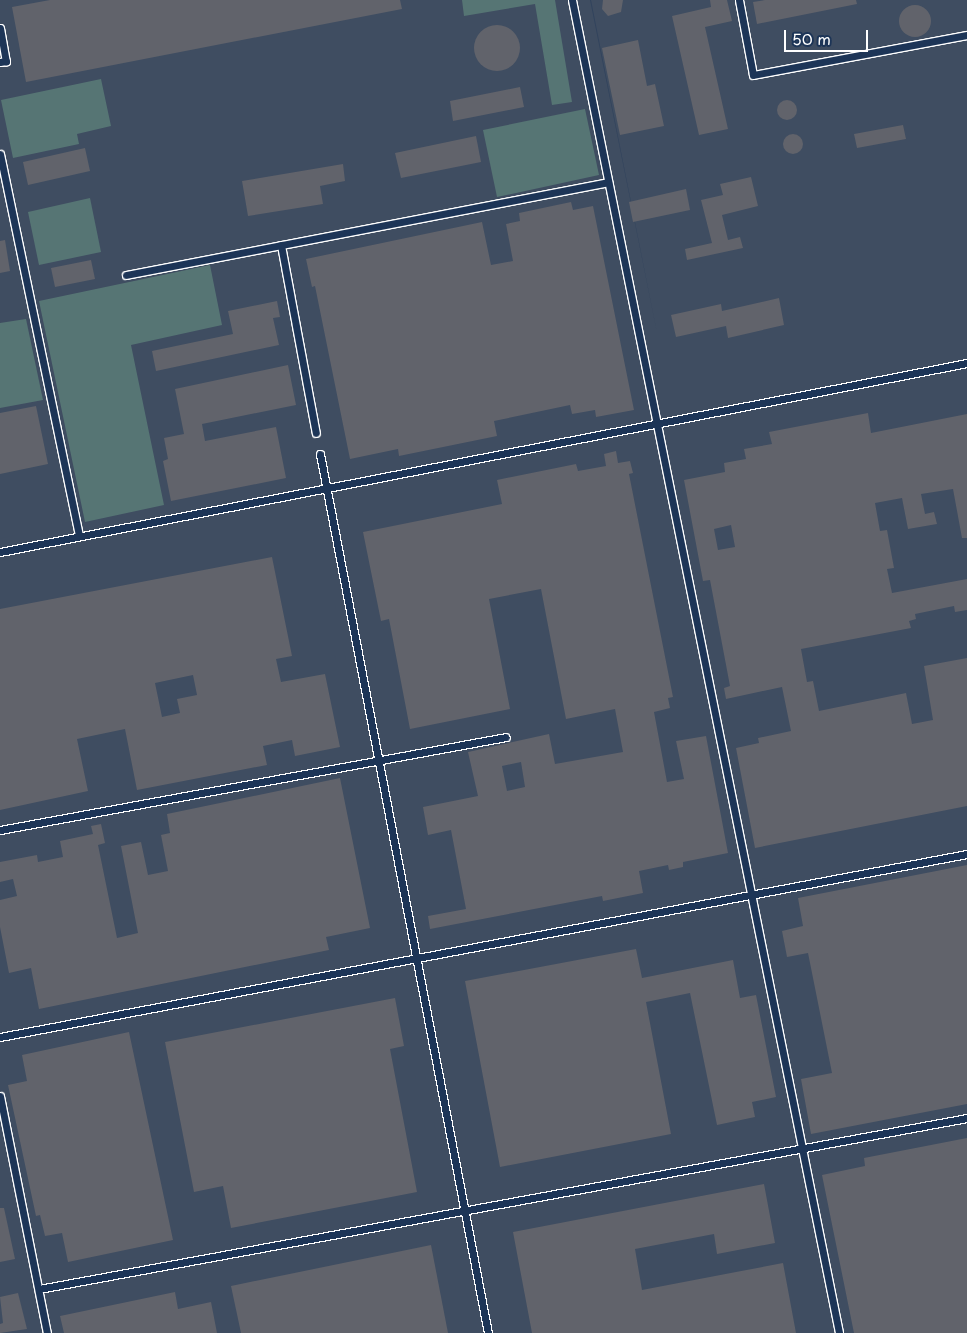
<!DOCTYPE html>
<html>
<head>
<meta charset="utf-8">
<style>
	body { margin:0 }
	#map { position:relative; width:967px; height:1333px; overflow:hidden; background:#31435d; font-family:"Playpen Sans",sans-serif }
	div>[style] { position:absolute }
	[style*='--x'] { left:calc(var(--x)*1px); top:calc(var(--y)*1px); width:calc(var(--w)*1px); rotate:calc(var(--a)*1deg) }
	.built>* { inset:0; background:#3f4d61 }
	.green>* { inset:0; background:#567574 }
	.building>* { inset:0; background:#61636b }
	.round { border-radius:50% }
	.roads { filter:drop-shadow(1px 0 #fff) drop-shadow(-1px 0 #fff) drop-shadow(0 1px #fff) drop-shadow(0 -1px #fff) }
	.service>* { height:7px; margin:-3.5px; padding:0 3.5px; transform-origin:3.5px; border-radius:3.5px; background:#1d3557 }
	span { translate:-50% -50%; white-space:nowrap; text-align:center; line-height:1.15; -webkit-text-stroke:5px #1d3557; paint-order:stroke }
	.scale { position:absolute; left:784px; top:30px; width:84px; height:22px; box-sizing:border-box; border:2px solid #fff; border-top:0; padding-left:6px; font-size:15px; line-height:18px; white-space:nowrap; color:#fff; -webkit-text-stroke:4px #1d3557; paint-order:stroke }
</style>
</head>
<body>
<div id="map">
	<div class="built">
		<i style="clip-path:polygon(0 0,590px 0,657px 333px,591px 0,967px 0,967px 1333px,0 1333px)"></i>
	</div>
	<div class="green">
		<i style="clip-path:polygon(462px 0,555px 0,572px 102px,552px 105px,535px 4px,464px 16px)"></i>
		<i style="clip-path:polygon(101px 79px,111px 126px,77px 134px,79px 144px,13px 158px,1px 100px)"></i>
		<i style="clip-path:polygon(585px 109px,599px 175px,497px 197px,483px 130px)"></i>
		<i style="clip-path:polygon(90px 198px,101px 252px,39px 265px,28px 212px)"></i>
		<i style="clip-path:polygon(210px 265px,222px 325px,131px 345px,164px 505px,85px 522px,39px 301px)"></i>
		<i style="clip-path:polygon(26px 319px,43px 400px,0 408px,0 323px)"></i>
	</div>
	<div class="building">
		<i style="clip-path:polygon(50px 0,400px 0,402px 9px,26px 82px,12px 7px)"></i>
		<i style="clip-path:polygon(603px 0,623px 0,621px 12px,608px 16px,602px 9px)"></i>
		<i style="clip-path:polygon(710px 0,727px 0,732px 21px,705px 27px,728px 129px,699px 135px,672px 16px,711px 7px)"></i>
		<i style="clip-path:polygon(765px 0,856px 0,857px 4px,757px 24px,753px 2px)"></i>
		<i class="round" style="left:899px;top:5px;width:32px;height:32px"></i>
		<i class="round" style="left:474px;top:25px;width:46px;height:46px"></i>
		<i style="clip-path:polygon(638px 40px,647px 86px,655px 84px,664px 126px,620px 135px,602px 48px)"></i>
		<i style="clip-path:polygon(520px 87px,524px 107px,453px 121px,450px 101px)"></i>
		<i class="round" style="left:777px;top:100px;width:20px;height:20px"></i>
		<i style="clip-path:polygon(903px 125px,906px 139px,857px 148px,854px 134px)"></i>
		<i class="round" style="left:783px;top:134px;width:20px;height:20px"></i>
		<i style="clip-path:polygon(476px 136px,481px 162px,401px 178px,395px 153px)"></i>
		<i style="clip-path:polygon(85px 148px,90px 171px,28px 185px,23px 162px)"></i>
		<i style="clip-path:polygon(343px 164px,345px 181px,320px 186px,323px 204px,248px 216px,242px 181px)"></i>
		<i style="clip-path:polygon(751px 177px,758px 206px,722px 215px,728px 240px,740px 237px,743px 248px,687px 260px,685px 249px,712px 243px,701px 200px,723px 195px,720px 184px)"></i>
		<i style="clip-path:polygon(686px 189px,690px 210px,633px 222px,629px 202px)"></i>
		<i style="clip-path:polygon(571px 202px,573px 210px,593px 206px,634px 410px,596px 417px,595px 410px,572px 414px,570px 405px,494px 421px,497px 436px,399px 456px,398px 449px,350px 459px,315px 286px,312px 287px,306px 259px,482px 222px,491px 265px,513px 261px,506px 224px,520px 221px,519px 213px)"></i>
		<i style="clip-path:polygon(5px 240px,10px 271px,0 273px,0 241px)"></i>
		<i style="clip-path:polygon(91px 260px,95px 279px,55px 287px,51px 268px)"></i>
		<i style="clip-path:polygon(779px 298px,784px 325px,728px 338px,726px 326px,676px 337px,671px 315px,721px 304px,722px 311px)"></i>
		<i style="clip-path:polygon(277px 301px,280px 317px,273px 318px,279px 345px,156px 371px,152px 351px,233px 334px,228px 311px)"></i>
		<i style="clip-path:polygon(288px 365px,296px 405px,202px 424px,205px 441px,276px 427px,286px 478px,171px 501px,163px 461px,168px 459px,164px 438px,184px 434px,175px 389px)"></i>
		<i style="clip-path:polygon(36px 406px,48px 464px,0 474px,0 413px)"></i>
		<i style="clip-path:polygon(evenodd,868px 413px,871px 433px,967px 414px,967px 538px,962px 538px,953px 489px,921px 494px,925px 514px,934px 512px,937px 524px,908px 529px,902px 498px,875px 503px,880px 531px,887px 530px,894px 568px,887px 569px,892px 593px,967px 579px,967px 610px,955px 612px,954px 606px,915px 614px,916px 619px,909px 621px,911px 628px,801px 649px,807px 682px,813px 681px,819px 711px,906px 693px,912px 724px,933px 720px,924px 666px,967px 658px,967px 806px,755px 848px,736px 748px,759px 743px,758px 738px,791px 731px,782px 687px,726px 699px,724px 688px,730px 686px,710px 580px,703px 581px,684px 480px,725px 472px,724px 463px,746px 459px,744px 449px,772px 444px,769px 432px,868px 413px,731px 525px,735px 547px,718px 550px,714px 529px,731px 525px)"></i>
		<i style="clip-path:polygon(evenodd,616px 451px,618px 463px,630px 461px,633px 473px,629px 474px,673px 697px,668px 698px,670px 708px,654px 712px,667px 782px,684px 779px,676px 741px,706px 736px,728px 853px,683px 862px,683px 867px,669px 870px,668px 865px,639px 871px,643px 893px,603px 901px,602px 896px,430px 929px,428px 916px,466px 909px,451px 830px,428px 835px,423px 807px,478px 796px,468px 752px,549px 734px,555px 764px,623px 752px,615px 709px,566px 719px,541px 589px,489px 599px,510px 709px,410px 729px,389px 619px,381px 621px,363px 532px,502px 504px,497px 480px,576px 464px,578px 471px,606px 466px,604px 454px,616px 451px,521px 762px,525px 787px,507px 791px,502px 766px,521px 762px)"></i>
		<i style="clip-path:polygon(evenodd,272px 557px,292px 656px,276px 659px,281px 682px,325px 674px,340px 747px,295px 756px,292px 740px,263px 746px,267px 765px,137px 790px,125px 729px,77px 739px,88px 791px,0 810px,0 609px,272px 557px,193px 675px,197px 695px,177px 699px,180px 713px,162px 717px,155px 683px,193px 675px)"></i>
		<i style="clip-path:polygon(340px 778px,370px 928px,326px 937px,329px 950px,39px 1009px,31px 968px,9px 973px,0 927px,0 900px,17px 896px,13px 879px,0 882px,0 862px,37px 855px,38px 862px,63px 857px,60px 841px,93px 834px,91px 826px,101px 824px,105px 843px,98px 845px,117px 938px,138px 933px,121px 846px,141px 842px,148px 875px,168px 871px,161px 835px,170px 833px,167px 814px)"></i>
		<i style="clip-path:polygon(967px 865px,967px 1104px,811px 1134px,801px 1079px,832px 1073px,808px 953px,787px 957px,782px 931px,803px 926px,798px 898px)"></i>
		<i style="clip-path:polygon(636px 949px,642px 978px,733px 960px,740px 998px,756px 995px,776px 1097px,752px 1102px,755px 1117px,717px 1125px,690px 993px,646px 1002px,671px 1134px,500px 1167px,465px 981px)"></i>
		<i style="clip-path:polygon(395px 998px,404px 1046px,390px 1049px,417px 1192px,231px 1228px,223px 1186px,194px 1192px,165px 1042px)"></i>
		<i style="clip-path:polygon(129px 1032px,173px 1240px,68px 1262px,62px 1233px,45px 1236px,40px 1215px,36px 1216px,8px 1085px,27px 1081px,22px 1055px)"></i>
		<i style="clip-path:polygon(967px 1138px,967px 1333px,854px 1333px,822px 1175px,865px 1166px,864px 1158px)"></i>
		<i style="clip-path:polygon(764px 1184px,775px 1243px,717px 1254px,714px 1234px,635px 1249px,642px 1290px,783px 1263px,796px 1333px,532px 1333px,513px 1232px)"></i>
		<i style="clip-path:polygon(0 1208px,4px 1208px,15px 1259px,0 1262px)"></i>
		<i style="clip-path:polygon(431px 1245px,448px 1333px,241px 1333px,231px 1286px)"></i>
		<i style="clip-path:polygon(175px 1292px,178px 1309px,211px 1302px,217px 1333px,64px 1333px,60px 1316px)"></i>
		<i style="clip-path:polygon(18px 1293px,27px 1329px,0 1333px,0 1324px,3px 1323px,0 1297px)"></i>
	</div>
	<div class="roads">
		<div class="service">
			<i style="--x:572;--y:0;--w:1359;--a:78.67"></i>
			<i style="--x:739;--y:0;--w:76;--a:79.4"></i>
			<i style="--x:753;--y:75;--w:218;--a:-10.6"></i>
			<i style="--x:0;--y:28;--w:34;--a:80"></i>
			<i style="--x:6;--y:61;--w:6;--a:171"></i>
			<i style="--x:0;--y:154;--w:390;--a:78.3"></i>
			<i style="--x:281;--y:245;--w:191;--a:79.5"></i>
			<i style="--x:126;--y:275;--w:491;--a:-10.9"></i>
			<i style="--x:320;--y:454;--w:895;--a:79.18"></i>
			<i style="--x:0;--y:552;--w:985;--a:-11.06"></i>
			<i style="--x:0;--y:830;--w:514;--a:-10.41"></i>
			<i style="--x:0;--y:1037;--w:984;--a:-10.72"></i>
			<i style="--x:0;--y:1096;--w:242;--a:78.8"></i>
			<i style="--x:39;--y:1289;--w:944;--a:-10.44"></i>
		</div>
	</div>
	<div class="scale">50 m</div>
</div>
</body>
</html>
